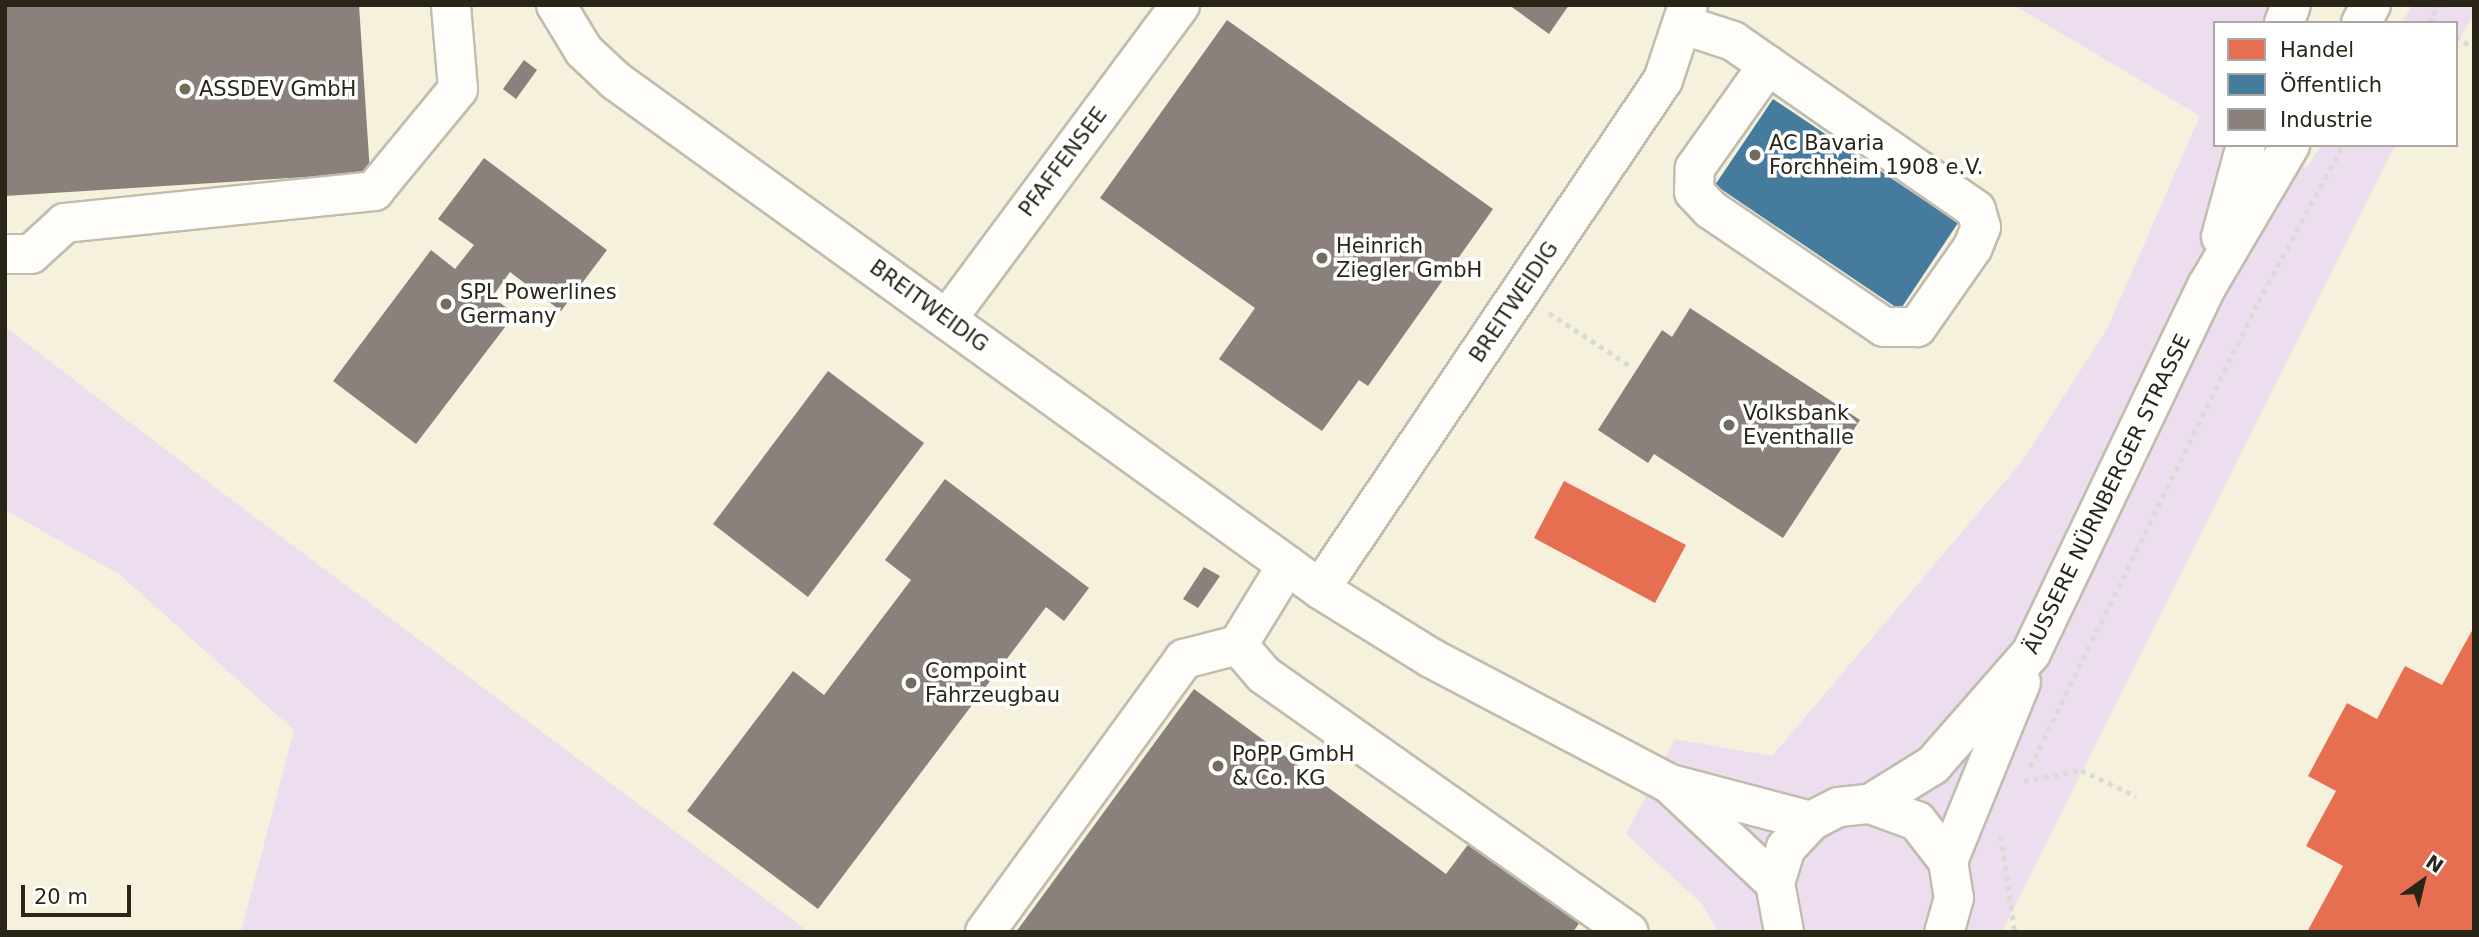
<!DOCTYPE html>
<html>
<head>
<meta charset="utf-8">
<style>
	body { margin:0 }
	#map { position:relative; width:2479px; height:937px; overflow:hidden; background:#f5f1dd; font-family:"DejaVu Sans",sans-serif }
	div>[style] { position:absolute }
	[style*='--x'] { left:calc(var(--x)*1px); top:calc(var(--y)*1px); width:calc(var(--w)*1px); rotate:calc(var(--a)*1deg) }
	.green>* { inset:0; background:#ecdeef }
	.shops>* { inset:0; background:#e76f51 }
	.public>* { inset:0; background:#457b9d }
	.industry>* { inset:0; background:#8a817c }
	.path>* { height:4.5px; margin-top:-2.25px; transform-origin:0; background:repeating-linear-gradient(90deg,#dcdad4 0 5px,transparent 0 10px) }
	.roads { filter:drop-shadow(2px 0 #c0bdae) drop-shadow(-2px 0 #c0bdae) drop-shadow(0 2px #c0bdae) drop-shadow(0 -2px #c0bdae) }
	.minor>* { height:38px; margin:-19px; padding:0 19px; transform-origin:19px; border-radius:19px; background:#fefdfa }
	.major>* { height:38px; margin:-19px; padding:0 19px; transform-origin:19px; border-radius:19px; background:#fefdfa }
	.dots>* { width:19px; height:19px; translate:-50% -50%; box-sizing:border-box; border:4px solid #fff; border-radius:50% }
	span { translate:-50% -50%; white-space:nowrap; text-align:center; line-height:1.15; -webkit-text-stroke:7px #fff; paint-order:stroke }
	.poi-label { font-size:21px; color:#292618 }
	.left { translate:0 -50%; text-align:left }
	.street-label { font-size:21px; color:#292618 }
	.frame { position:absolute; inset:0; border:7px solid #292618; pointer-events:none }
	.legend { position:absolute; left:2213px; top:21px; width:245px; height:126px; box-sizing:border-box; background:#fff; border:2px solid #a9a8a3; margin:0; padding:9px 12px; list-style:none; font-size:21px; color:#292618 }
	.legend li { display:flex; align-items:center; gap:14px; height:35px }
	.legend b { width:35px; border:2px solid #a9a8a3 }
	.north { position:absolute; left:2388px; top:846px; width:70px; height:70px; -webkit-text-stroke:5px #fff; paint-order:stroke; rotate:34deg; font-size:19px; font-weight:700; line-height:28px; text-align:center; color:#292618 }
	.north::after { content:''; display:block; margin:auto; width:24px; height:32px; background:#292618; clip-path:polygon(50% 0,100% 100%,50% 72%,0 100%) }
	.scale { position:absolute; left:21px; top:885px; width:110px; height:32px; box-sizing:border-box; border:4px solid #292618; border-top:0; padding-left:9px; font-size:21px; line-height:24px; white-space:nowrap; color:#292618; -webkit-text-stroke:5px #fff; paint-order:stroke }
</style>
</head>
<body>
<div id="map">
	<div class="green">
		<i style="clip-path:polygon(2014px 5px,2273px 5px,2266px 23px,2215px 23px,2215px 145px,2261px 145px,2307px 167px,2322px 145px,2395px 145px,2002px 932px,1718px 932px,1702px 904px,1626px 834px,1675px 739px,1772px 756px,2023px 460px,2108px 327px,2200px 116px)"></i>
		<i style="clip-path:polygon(2413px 5px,2474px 5px,2474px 15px,2456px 43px,2456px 23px,2401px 23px)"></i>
		<i style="clip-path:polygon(5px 327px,208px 482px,809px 932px,241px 932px,294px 730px,119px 574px,5px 510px)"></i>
	</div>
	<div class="shops">
		<i style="clip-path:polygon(1564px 481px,1686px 545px,1655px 603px,1534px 538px)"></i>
		<i style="clip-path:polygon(2474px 627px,2474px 932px,2307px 932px,2343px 866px,2306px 846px,2336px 791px,2308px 776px,2347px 703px,2377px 719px,2405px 666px,2442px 685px)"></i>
	</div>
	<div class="public">
		<i style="clip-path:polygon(1773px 99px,1958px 223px,1900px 310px,1715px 185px)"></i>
	</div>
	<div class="industry">
		<i style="clip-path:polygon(5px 5px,359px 5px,370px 173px,5px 196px)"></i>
		<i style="clip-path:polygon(1509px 5px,1569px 5px,1549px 34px)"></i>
		<i style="clip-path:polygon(1227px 20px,1493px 209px,1368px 386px,1359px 380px,1322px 431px,1219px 359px,1255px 308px,1100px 198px)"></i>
		<i style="clip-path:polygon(524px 60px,537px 70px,516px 99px,503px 89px)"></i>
		<i style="clip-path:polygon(484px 158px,607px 250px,561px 311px,510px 272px,492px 297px,515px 314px,416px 444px,333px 381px,431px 250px,455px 269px,474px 245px,438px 219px)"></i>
		<i style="clip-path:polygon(1690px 308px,1860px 420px,1783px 538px,1654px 454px,1648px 463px,1598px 430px,1662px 330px,1672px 337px)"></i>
		<i style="clip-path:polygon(828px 371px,924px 443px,808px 597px,713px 524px)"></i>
		<i style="clip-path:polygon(945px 479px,1089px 588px,1064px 621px,1046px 607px,818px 909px,687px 811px,793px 671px,824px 695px,911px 580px,885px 560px)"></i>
		<i style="clip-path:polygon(1204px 567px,1220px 576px,1198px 608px,1183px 599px)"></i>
		<i style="clip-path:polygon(1194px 689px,1446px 874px,1470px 842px,1580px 922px,1573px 932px,1016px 932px)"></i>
	</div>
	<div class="path">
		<i style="--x:2430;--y:19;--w:7;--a:34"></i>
		<i style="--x:2427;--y:23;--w:22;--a:-54"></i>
		<i style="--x:2456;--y:36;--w:22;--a:34"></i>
		<i style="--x:1549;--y:313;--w:99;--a:33"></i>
		<i style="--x:2030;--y:767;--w:518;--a:-63.88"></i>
		<i style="--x:2258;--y:302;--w:179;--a:-61.6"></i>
		<i style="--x:2024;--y:781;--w:58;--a:-10.9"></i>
		<i style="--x:2081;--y:770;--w:61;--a:25.3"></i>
		<i style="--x:2001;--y:836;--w:97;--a:81.7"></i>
	</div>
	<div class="roads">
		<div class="minor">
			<i style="--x:556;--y:5;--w:54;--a:58.7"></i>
			<i style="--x:584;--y:51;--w:44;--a:43.2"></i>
			<i style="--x:616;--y:81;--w:868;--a:35.81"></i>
			<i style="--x:1320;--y:589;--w:131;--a:31.9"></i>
			<i style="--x:1431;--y:658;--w:270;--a:27.8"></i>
			<i style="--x:1670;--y:784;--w:146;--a:14.7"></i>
			<i style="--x:1684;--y:25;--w:52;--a:18.1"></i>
			<i style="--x:1733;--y:41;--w:296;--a:34.8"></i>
			<i style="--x:1976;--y:210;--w:18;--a:74"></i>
			<i style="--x:1981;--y:227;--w:22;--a:112"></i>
			<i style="--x:1973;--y:247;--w:98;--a:125"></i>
			<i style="--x:1917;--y:327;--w:33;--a:180"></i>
			<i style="--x:1884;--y:327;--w:209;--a:-145.9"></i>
			<i style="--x:1711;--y:210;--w:25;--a:-133"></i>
			<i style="--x:1694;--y:192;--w:24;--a:-88"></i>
			<i style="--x:1695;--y:168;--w:126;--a:-54.7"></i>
			<i style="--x:5;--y:254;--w:26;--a:0"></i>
			<i style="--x:31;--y:254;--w:46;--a:-42.4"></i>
			<i style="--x:65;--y:223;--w:311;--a:-5.9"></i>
			<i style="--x:374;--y:191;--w:132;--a:-50.5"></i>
			<i style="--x:458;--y:89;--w:84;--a:-94.8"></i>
			<i style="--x:947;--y:319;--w:391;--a:-53.4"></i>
			<i style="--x:1287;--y:565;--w:94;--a:121.5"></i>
			<i style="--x:1238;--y:645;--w:40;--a:49"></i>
			<i style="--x:1264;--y:675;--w:446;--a:35.2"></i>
			<i style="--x:1320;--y:589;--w:614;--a:-56.03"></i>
			<i style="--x:1663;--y:80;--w:79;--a:-71.6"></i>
			<i style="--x:1674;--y:788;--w:139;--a:43.2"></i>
			<i style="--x:985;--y:932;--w:338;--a:-53.9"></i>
			<i style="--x:1184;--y:659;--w:56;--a:-14.5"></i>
		</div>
		<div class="major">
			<i style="--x:2284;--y:23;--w:19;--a:-69"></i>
			<i style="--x:2361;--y:23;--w:21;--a:-61"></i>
			<i style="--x:2221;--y:237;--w:95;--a:-74.8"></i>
			<i style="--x:1870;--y:804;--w:74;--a:-31.8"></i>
			<i style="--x:1933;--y:765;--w:149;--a:-48.8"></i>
			<i style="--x:2031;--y:653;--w:407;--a:-64.4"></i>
			<i style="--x:2207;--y:286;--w:164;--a:-59.5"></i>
			<i style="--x:1948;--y:861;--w:193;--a:-67.8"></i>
			<i style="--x:1784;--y:932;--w:50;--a:-100.4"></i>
			<i style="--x:1775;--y:883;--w:37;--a:-73"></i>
			<i style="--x:1786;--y:848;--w:37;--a:-47"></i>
			<i style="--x:1811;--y:821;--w:31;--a:-27"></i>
			<i style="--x:1839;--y:807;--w:31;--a:-6"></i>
			<i style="--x:1870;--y:804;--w:50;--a:19.9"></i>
			<i style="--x:1917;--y:821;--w:51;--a:52.2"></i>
			<i style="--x:1948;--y:861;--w:37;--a:81"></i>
			<i style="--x:1954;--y:898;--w:35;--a:106"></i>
		</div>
	</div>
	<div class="dots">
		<i style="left:185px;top:89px;background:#706d5d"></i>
		<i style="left:1755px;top:155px;background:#706d5d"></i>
		<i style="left:1322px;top:258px;background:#706d5d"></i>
		<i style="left:446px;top:304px;background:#706d5d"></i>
		<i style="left:1729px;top:425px;background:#706d5d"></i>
		<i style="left:911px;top:683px;background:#706d5d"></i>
		<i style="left:1218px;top:766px;background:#706d5d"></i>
	</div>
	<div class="poi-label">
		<span class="left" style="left:199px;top:89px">ASSDEV GmbH</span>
		<span class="left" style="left:1769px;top:155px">AC Bavaria<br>Forchheim 1908 e.V.</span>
		<span class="left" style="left:1336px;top:258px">Heinrich<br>Ziegler GmbH</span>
		<span class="left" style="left:460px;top:304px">SPL Powerlines<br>Germany</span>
		<span class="left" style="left:1743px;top:425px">Volksbank<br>Eventhalle</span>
		<span class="left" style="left:925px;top:683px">Compoint<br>Fahrzeugbau</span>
		<span class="left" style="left:1232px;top:766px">PoPP GmbH<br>&amp; Co. KG</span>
	</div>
	<div class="street-label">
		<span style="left:1063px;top:162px;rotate:-53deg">PFAFFENSEE</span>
		<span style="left:1514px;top:302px;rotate:-56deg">BREITWEIDIG</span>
		<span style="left:929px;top:306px;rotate:36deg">BREITWEIDIG</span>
		<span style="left:2107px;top:494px;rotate:-64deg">ÄUSSERE NÜRNBERGER STRASSE</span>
	</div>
	<div class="frame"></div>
	<ul class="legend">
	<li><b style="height:19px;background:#e76f51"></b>Handel</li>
	<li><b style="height:19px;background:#457b9d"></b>Öffentlich</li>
	<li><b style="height:19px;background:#8a817c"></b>Industrie</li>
	</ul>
	<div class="north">N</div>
	<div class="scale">20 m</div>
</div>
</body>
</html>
